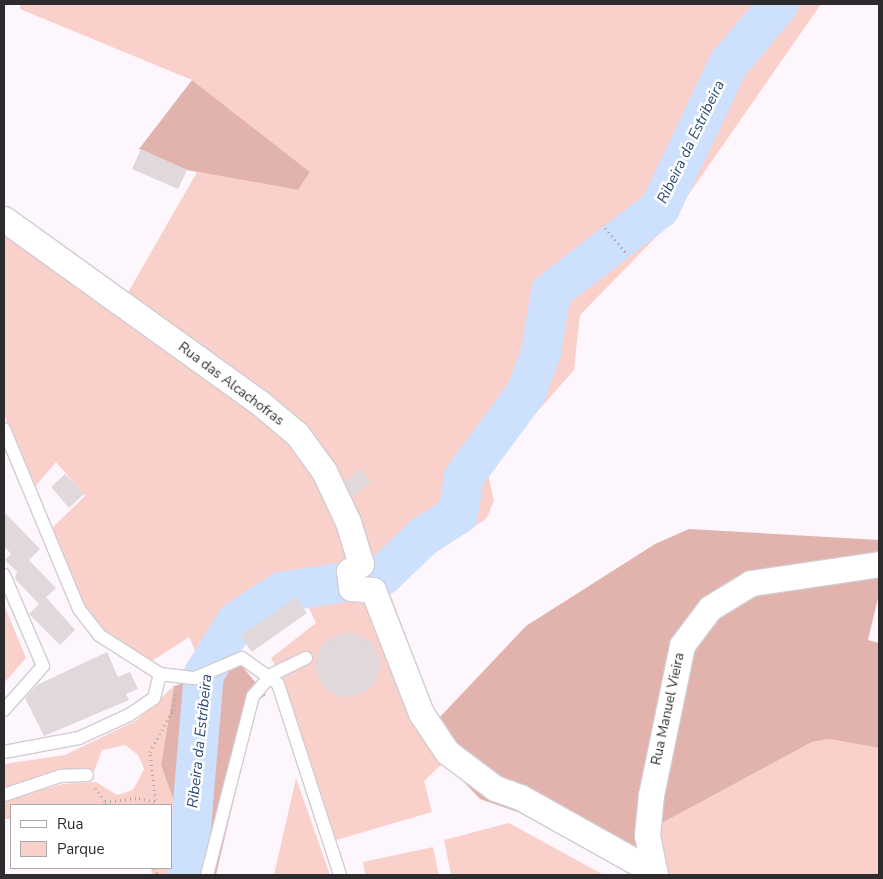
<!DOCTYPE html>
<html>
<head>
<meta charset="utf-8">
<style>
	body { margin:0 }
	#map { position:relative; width:883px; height:879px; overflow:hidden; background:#fdf7fd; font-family:"Nunito Sans",sans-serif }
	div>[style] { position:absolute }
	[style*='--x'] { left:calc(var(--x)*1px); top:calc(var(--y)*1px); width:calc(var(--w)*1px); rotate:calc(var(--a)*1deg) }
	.green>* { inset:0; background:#fad0cb }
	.forest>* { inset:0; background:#e2b3ad }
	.river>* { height:40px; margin:-20px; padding:0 20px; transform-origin:20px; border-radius:20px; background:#cde0fd }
	.building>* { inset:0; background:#e0d8db }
	.round { border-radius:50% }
	.path>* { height:3px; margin-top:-1.5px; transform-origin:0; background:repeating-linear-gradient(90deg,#aaa6aa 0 1px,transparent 0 5px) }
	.roads { filter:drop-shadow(1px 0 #d2ccd2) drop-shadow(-1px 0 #d2ccd2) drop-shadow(0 1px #d2ccd2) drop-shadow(0 -1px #d2ccd2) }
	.service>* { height:12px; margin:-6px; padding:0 6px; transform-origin:6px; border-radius:6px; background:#fff }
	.minor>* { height:25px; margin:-12.5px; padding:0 12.5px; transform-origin:12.5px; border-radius:12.5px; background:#fff }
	span { translate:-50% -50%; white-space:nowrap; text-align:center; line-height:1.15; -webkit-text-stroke:5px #fff; paint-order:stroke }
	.street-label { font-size:14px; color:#2d2b2d }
	.water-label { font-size:15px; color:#2b4977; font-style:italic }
	.frame { position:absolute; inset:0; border:5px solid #2d2b2d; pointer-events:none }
	.legend { position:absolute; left:10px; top:804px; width:162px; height:65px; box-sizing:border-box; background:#fff; border:1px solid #abaaab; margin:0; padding:6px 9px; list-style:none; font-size:15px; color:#2d2b2d }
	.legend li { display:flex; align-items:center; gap:10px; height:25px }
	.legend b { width:25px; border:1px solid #abaaab }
</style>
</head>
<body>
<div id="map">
	<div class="green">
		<i style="clip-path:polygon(20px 4px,821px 4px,666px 227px,580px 315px,574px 370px,487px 469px,494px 501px,486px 519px,387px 585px,438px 723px,421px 737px,443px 763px,424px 781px,432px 812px,333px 841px,284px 681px,271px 658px,316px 623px,303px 596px,365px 597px,371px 601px,356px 562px,281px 579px,236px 605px,200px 662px,189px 637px,152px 661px,100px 630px,83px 606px,50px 530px,85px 496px,56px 462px,34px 488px,4px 414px,4px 226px,266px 412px,299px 442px,328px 490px,355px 561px,367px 555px,324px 461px,286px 413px,126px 296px,197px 172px,298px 190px,310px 172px,192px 80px,20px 9px)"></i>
		<i style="clip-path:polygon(4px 605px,26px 658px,4px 683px)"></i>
		<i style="clip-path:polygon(174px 686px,161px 765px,180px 819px,170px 875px,152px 875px,151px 868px,171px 868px,171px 805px,11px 805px,11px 819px,4px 819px,4px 801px,62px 784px,96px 782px,117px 795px,133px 790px,144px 769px,138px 755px,125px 745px,102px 750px,93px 774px,52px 771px,15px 788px,4px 787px,4px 764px,65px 755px,137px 720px)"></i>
		<i style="clip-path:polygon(829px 739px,879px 748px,879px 875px,667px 875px,657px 848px,660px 824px,812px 742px)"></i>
		<i style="clip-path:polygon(296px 778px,330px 875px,274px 875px)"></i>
		<i style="clip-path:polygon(509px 823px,602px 874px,604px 875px,451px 875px,444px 840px)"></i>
		<i style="clip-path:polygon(433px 847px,439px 875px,365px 875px,363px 862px)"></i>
	</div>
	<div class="forest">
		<i style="clip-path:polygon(192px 80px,310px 172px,298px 190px,187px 170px,139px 149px)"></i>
		<i style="clip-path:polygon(689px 529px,879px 540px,879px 594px,868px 640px,879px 643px,879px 748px,829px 739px,812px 742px,660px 824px,644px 875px,630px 875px,549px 823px,480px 799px,421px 737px,526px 626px,655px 544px)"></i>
		<i style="clip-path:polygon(242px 666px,266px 695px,257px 701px,216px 875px,180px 875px,185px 833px,161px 765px,174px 686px)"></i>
	</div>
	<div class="river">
		<i style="--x:187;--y:875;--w:202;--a:-85.2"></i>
		<i style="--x:204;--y:674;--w:61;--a:-58.4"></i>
		<i style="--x:236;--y:622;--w:54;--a:-33.7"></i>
		<i style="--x:281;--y:592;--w:102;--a:-9"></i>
		<i style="--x:382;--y:576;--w:59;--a:-43.6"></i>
		<i style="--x:425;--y:535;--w:39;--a:-32"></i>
		<i style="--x:458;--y:514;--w:37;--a:-81"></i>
		<i style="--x:464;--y:477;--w:104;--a:-53.6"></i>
		<i style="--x:526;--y:393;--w:44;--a:-69.9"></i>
		<i style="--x:541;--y:352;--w:61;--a:-80.5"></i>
		<i style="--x:551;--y:292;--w:138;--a:-37.6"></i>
		<i style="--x:660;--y:208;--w:161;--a:-64.6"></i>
		<i style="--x:729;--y:63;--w:77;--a:-49.7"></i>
	</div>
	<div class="building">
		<i style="clip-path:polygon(141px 149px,187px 170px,178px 189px,132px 169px)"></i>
		<i style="clip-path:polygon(360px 469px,371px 482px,352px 497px,345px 482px)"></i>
		<i style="clip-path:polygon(65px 474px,84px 494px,69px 508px,51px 487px)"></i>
		<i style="clip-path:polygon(4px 512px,40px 549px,29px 560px,56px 588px,39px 604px,15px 579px,17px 572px,5px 560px,11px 554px,4px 546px)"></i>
		<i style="clip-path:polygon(46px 597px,75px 630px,60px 645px,29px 614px)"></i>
		<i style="clip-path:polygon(296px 597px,307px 613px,252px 652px,240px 636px)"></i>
		<i class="round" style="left:316px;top:633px;width:64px;height:64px"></i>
		<i style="clip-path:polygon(107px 652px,118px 677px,130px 672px,138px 689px,126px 694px,129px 700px,44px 736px,25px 698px,37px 685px)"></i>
	</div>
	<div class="path">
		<i style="--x:605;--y:228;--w:35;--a:50"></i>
		<i style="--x:95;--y:788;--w:17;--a:54"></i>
		<i style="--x:105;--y:802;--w:34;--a:-7"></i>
		<i style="--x:139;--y:798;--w:16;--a:14"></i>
		<i style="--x:156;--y:805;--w:53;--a:-96.5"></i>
		<i style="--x:150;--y:752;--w:48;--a:-61.3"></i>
		<i style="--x:173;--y:710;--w:18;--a:-81"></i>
		<i style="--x:154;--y:868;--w:8;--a:60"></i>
	</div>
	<div class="roads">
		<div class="service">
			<i style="--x:4;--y:429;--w:195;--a:67.4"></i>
			<i style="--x:79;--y:609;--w:33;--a:52"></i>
			<i style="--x:99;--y:635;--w:72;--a:32.6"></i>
			<i style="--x:160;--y:674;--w:35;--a:7"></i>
			<i style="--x:195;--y:678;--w:51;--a:-23.1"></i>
			<i style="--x:242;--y:658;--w:44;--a:35.8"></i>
			<i style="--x:278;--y:684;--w:201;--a:72"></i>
			<i style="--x:4;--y:575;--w:99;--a:66.8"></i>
			<i style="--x:43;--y:666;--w:59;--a:131.6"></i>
			<i style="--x:4;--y:752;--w:76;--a:-10.6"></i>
			<i style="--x:79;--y:738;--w:55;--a:-24.7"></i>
			<i style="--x:129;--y:715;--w:30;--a:-34"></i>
			<i style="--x:154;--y:698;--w:25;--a:-76"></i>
			<i style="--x:4;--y:795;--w:59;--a:-18.7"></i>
			<i style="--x:60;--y:776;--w:27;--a:-2"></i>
			<i style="--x:207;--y:875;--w:185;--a:-75.6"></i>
			<i style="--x:253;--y:696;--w:28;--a:-49"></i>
			<i style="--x:271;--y:675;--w:39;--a:-26"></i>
		</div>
		<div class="minor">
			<i style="--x:4;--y:219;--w:315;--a:35.7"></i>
			<i style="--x:260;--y:403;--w:48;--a:40"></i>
			<i style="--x:297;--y:434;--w:46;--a:53.9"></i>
			<i style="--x:324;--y:471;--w:56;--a:64.8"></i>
			<i style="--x:348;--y:522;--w:44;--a:72.8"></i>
			<i style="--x:361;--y:564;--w:14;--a:150"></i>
			<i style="--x:349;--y:571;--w:17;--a:83"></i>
			<i style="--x:351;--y:588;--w:22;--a:5"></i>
			<i style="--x:373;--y:590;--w:132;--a:68.7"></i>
			<i style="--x:421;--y:713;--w:47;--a:56.3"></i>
			<i style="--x:447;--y:752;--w:60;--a:36.9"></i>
			<i style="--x:495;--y:788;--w:27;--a:20"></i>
			<i style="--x:520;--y:797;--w:154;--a:29.2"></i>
			<i style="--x:655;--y:875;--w:41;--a:-101.3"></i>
			<i style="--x:647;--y:835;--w:40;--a:-84.3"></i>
			<i style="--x:651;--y:795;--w:153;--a:-78.3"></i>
			<i style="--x:682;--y:645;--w:46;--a:-52.9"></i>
			<i style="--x:710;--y:608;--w:48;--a:-31.4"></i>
			<i style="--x:751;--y:583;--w:129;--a:-8.4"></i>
		</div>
	</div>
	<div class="street-label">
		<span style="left:231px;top:384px;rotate:37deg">Rua das Alcachofras</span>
		<span style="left:668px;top:709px;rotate:-78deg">Rua Manuel Vieira</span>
	</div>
	<div class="water-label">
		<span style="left:691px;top:142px;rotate:-64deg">Ribeira da Estribeira</span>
		<span style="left:200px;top:741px;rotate:-84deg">Ribeira da Estribeira</span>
	</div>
	<div class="frame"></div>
	<ul class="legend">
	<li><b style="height:6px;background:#fff"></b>Rua</li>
	<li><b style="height:14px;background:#fad0cb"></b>Parque</li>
	</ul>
</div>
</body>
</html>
